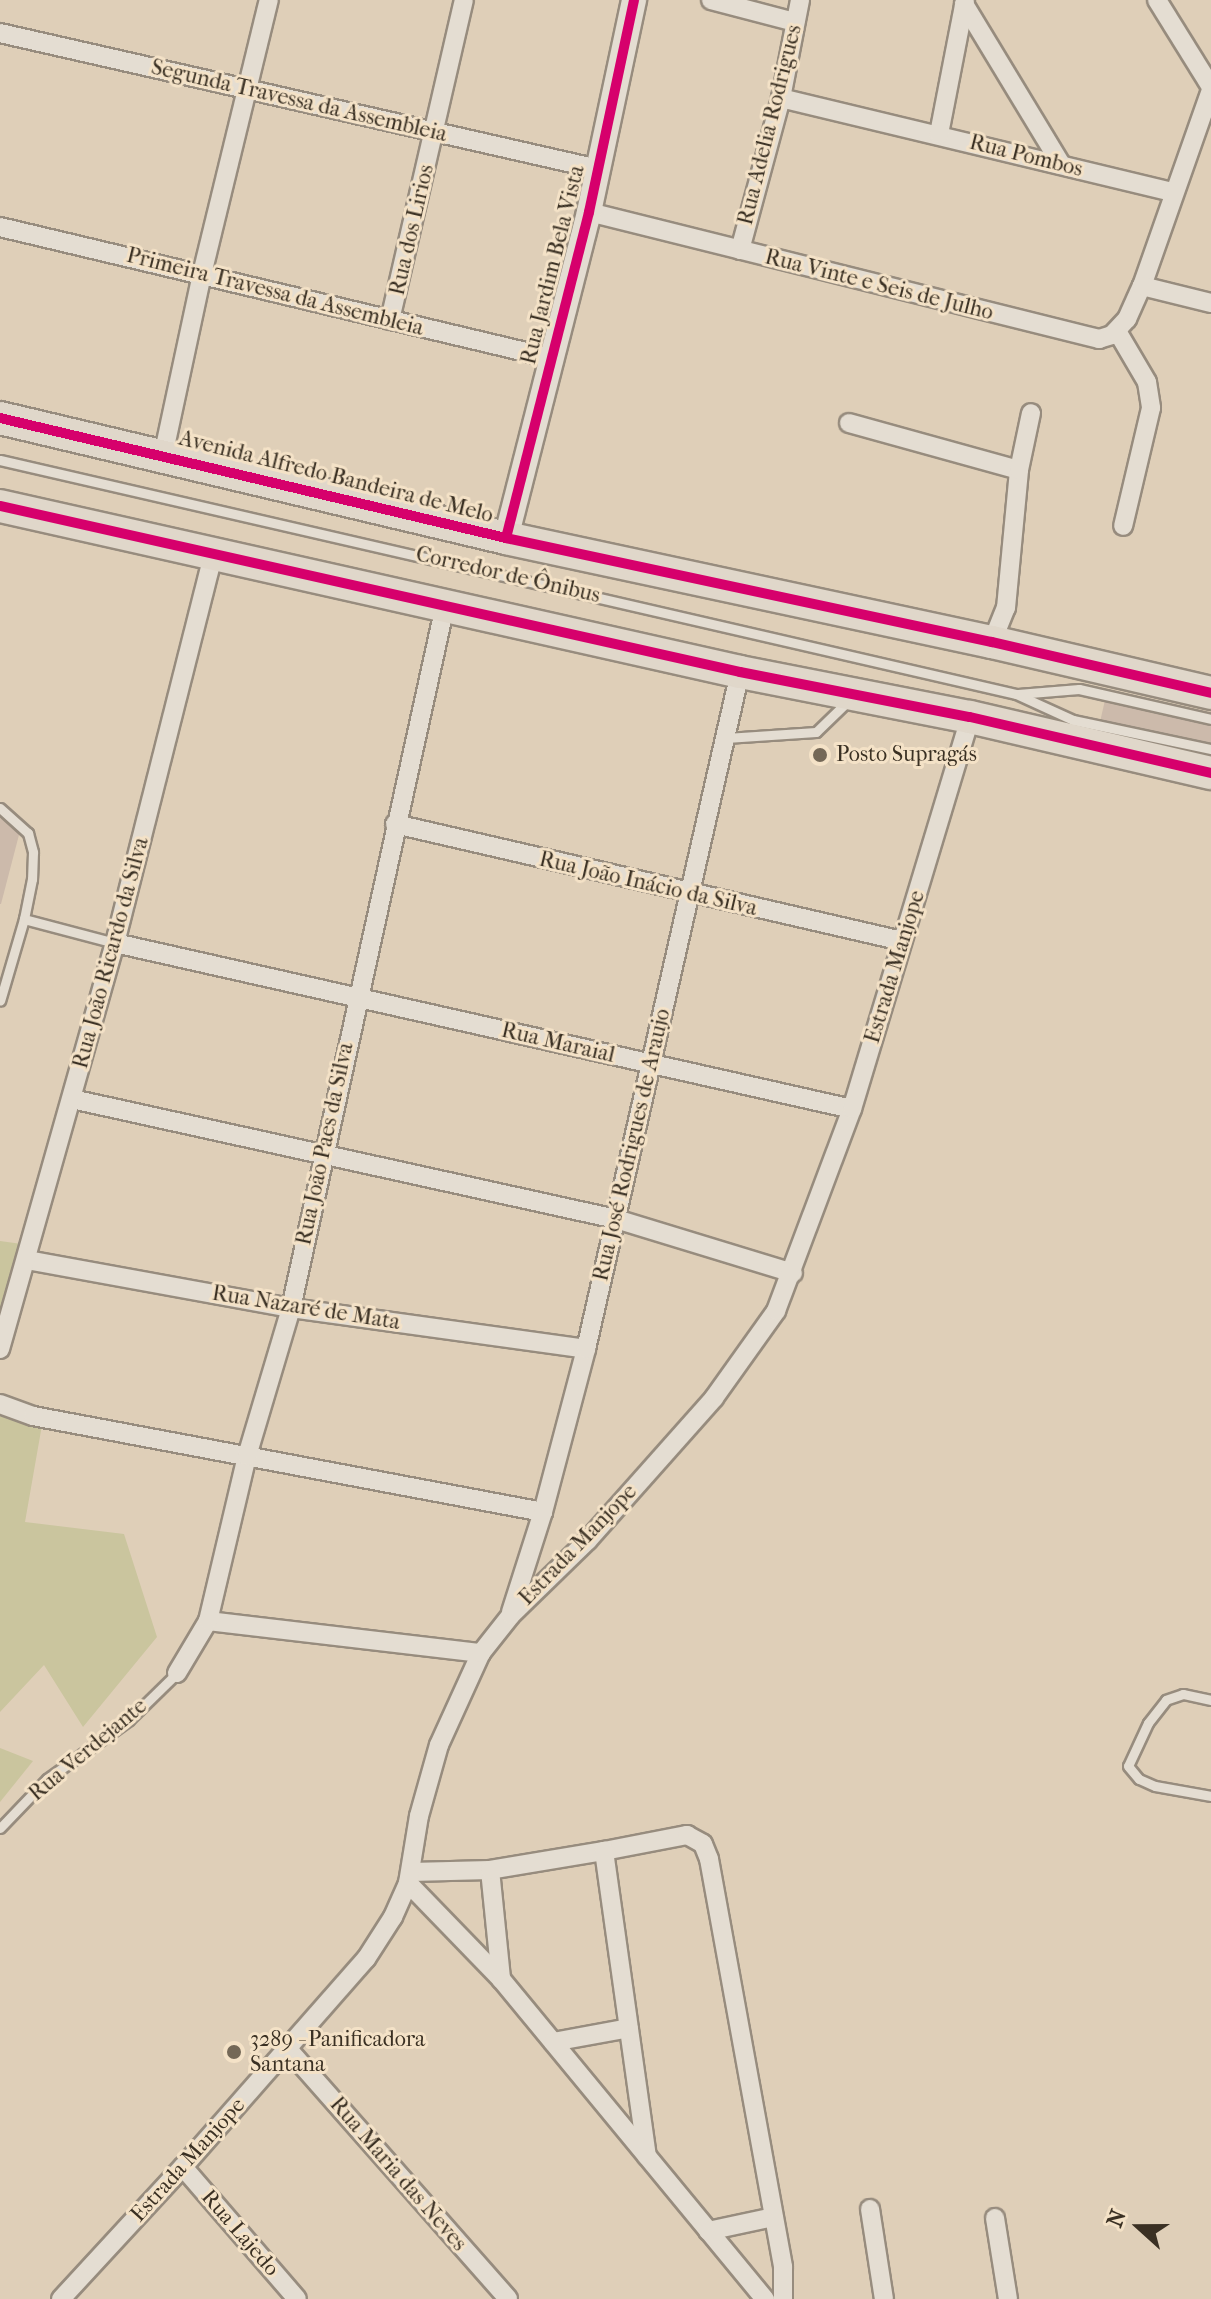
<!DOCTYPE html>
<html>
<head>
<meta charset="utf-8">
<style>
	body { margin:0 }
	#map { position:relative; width:1211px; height:2299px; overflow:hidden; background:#dfcfb8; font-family:"IM FELL French Canon",serif }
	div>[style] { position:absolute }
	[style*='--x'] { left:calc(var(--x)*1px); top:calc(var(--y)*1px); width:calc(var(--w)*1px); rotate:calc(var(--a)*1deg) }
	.green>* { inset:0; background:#cac59e }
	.building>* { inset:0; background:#ccbaab }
	.roads { filter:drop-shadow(2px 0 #978c7e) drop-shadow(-2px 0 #978c7e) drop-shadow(0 2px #978c7e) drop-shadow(0 -2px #978c7e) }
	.lane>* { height:9px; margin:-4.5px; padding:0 4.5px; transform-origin:4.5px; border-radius:4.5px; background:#e4ddd2 }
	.street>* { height:18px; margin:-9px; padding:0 9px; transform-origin:9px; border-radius:9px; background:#e4ddd2 }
	.secondary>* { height:24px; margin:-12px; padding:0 12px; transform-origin:12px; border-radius:12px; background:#e4ddd2 }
	.highway>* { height:32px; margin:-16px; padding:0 16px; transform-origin:16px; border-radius:16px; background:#e0d7ca }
	.cycleway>* { height:10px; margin:-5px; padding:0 5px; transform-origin:5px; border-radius:5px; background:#d6006c }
	.dots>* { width:22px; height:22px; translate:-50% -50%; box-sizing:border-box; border:4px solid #f4e2c7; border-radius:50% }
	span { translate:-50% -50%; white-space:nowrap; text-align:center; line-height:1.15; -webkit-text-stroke:6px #f4e2c7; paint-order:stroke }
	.street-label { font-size:22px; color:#3a3023 }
	.poi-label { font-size:22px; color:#3a3023 }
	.left { translate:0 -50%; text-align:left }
	.north { position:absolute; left:1099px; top:2187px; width:80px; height:80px; -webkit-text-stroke:6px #f4e2c7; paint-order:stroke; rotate:291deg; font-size:22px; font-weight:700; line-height:32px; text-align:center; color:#3a3023 }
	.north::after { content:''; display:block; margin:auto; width:28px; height:36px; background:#3a3023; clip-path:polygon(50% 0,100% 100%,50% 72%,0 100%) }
</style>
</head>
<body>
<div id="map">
	<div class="green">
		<i style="clip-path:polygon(0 1241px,29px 1245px,0 1315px)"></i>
		<i style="clip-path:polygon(0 1414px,42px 1425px,25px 1522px,124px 1534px,157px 1637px,83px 1727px,44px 1665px,0 1712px)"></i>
		<i style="clip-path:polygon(0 1748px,33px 1761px,0 1802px)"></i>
	</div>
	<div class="building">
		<i style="clip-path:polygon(1105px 700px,1211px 723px,1211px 747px,1100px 722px)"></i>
		<i style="clip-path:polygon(0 818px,20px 831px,1px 904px,0 904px)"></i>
	</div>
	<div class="roads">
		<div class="lane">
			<i style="--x:0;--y:460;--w:1043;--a:12.97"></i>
			<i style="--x:1016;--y:694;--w:63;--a:24.5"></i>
			<i style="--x:1073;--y:720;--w:141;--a:11.9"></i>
			<i style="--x:1018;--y:694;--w:61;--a:-4.7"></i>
			<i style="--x:1079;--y:689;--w:135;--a:12.8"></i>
			<i style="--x:726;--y:738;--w:90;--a:-3.8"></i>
			<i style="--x:816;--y:732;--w:46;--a:-44.1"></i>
			<i style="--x:0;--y:808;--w:38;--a:42"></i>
			<i style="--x:28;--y:833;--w:20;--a:75"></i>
			<i style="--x:33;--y:852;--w:27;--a:92"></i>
			<i style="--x:32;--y:879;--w:41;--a:101.3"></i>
			<i style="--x:24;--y:919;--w:85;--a:106.3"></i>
			<i style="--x:24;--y:919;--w:94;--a:14.8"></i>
			<i style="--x:1211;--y:1700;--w:29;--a:-168"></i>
			<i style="--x:1183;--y:1694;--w:18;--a:161"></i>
			<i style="--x:1166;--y:1700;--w:29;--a:128"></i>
			<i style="--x:1148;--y:1723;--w:47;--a:114.9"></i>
			<i style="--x:1128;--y:1766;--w:17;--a:50"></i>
			<i style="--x:1139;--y:1779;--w:17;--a:24"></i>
			<i style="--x:1155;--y:1786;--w:57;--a:10.1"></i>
			<i style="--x:0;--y:1828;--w:68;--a:-46.2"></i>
			<i style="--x:47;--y:1779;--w:101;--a:-35.7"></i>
			<i style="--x:129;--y:1720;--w:67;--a:-44.4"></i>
		</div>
		<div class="street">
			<i style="--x:711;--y:0;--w:87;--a:14.7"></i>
			<i style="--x:1157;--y:0;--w:102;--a:58.2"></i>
			<i style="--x:964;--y:4;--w:187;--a:58.8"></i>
			<i style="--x:0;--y:33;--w:613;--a:12.81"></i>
			<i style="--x:781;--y:98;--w:404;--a:13.5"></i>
			<i style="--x:939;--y:134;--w:136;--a:-79"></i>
			<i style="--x:589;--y:212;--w:526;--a:13.98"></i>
			<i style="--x:1099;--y:339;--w:14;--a:-17"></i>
			<i style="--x:1112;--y:335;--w:22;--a:-47"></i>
			<i style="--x:1127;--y:319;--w:36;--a:-66"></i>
			<i style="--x:1142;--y:286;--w:208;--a:-70.6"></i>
			<i style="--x:0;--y:227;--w:566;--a:13.37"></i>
			<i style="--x:740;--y:250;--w:157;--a:-74.9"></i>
			<i style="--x:781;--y:98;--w:100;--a:-79"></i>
			<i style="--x:1142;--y:286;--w:71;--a:13.8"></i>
			<i style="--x:390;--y:320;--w:328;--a:-77"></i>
			<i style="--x:1117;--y:331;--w:59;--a:59.5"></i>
			<i style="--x:1147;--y:382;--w:26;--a:81"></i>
			<i style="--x:1151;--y:408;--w:121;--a:103.3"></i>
			<i style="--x:849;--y:423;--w:176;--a:15.5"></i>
			<i style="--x:163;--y:456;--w:186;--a:-77.9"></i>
			<i style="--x:202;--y:274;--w:282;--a:-76.3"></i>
			<i style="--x:992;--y:642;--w:37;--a:-68"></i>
			<i style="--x:1006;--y:608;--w:139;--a:-84.6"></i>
			<i style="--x:1019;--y:470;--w:58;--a:-78.1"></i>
			<i style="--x:395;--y:824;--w:520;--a:12.99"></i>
			<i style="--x:115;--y:943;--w:755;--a:12.69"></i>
			<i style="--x:72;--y:1099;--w:557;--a:12.44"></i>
			<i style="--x:616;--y:1219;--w:185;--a:17"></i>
			<i style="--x:27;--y:1260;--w:268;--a:10.3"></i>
			<i style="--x:291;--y:1308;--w:298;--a:7.9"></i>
			<i style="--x:0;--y:1349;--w:422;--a:-74.2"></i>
			<i style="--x:115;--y:943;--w:400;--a:-75.8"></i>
			<i style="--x:0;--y:1404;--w:35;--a:20"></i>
			<i style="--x:33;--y:1416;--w:519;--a:10.66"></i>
			<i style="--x:511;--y:1612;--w:105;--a:-72.3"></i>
			<i style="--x:543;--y:1512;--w:169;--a:-75.2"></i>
			<i style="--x:586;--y:1349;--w:694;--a:-77.18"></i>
			<i style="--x:208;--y:1621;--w:275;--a:6.7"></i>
			<i style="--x:177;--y:1673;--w:61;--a:-59.2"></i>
			<i style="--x:208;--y:1621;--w:170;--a:-76.7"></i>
			<i style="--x:247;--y:1456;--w:154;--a:-73.4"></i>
			<i style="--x:291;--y:1308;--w:719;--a:-77.63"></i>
			<i style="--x:604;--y:1851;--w:85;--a:-10.9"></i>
			<i style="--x:687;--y:1835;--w:18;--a:29"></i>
			<i style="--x:703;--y:1844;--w:16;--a:68"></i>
			<i style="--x:709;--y:1859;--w:415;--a:79.7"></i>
			<i style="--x:783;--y:2267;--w:32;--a:90"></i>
			<i style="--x:490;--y:1870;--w:110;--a:84.2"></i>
			<i style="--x:411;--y:1872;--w:79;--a:-1.5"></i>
			<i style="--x:490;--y:1870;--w:116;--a:-9.5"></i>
			<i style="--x:604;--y:1851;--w:308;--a:82"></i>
			<i style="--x:408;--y:1883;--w:134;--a:45.9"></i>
			<i style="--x:501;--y:1979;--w:415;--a:50.5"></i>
			<i style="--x:553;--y:2042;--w:77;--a:-10.4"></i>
			<i style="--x:287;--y:2048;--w:334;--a:48.6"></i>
			<i style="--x:183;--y:2167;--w:174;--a:49.2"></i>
			<i style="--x:870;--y:2209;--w:91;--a:81.2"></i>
			<i style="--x:995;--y:2218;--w:82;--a:80.9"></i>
			<i style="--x:708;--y:2231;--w:67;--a:-12"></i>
			<i style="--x:61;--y:2299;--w:180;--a:-47.3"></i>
			<i style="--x:183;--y:2167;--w:277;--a:-48.7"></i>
			<i style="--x:366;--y:1959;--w:50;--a:-57.3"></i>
			<i style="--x:393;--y:1917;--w:37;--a:-66"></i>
			<i style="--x:408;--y:1883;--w:68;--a:-80.7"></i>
			<i style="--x:419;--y:1816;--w:74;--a:-74.3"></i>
			<i style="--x:439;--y:1745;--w:101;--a:-65.5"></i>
			<i style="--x:481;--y:1653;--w:48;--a:-51.7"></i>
			<i style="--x:511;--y:1615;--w:107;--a:-44.2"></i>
			<i style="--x:588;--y:1540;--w:190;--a:-48.4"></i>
			<i style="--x:714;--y:1398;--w:107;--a:-54.5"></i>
			<i style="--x:776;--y:1311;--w:216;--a:-69.4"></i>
			<i style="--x:852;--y:1109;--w:409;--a:-73.2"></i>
		</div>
		<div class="secondary">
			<i style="--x:506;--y:538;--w:336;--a:-75.7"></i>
			<i style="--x:589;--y:212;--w:217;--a:-78"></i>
		</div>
		<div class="highway">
			<i style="--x:0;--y:418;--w:520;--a:13.34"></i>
			<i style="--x:506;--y:538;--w:497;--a:12.1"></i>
			<i style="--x:992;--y:642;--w:225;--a:13.1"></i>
			<i style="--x:0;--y:506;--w:758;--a:12.64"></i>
			<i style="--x:740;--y:672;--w:234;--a:11.1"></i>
			<i style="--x:970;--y:717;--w:247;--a:13.1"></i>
		</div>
	</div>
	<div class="cycleway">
		<i style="--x:0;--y:418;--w:520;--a:13.34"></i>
		<i style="--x:506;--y:538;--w:497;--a:12.1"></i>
		<i style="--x:992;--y:642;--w:225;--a:13.1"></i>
		<i style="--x:0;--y:506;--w:758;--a:12.64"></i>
		<i style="--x:740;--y:672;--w:234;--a:11.1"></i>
		<i style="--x:970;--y:717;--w:247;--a:13.1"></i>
		<i style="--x:506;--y:538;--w:336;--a:-75.7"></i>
		<i style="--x:589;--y:212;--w:217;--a:-78"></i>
	</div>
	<div class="dots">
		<i style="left:820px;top:755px;background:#746857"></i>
		<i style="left:234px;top:2052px;background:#746857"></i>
	</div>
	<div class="street-label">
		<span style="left:299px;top:101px;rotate:13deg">Segunda Travessa da Assembleia</span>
		<span style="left:770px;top:125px;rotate:-76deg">Rua Adelia Rodrigues</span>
		<span style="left:1026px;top:156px;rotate:14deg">Rua Pombos</span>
		<span style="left:412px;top:230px;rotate:-77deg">Rua dos Lirios</span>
		<span style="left:553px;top:265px;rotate:-76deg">Rua Jardim Bela Vista</span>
		<span style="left:879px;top:285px;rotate:14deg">Rua Vinte e Seis de Julho</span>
		<span style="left:275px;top:292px;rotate:14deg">Primeira Travessa da Assembleia</span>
		<span style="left:336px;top:477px;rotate:14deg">Avenida Alfredo Bandeira de Melo</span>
		<span style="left:508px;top:575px;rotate:13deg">Corredor de Ônibus</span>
		<span style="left:648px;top:884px;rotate:13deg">Rua João Inácio da Silva</span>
		<span style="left:111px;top:953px;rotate:-75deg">Rua João Ricardo da Silva</span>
		<span style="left:895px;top:967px;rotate:-73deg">Estrada Manjope</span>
		<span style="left:558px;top:1043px;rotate:13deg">Rua Maraial</span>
		<span style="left:325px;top:1144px;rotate:-78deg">Rua João Paes da Silva</span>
		<span style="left:632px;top:1145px;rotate:-77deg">Rua José Rodrigues de Araujo</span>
		<span style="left:306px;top:1308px;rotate:9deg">Rua Nazaré de Mata</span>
		<span style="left:578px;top:1545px;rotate:-46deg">Estrada Manjope</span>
		<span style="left:88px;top:1750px;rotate:-40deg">Rua Verdejante</span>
		<span style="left:188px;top:2160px;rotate:-48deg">Estrada Manjope</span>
		<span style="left:398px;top:2174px;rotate:49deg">Rua Maria das Neves</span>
		<span style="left:240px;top:2233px;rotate:49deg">Rua Lajedo</span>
	</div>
	<div class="poi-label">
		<span class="left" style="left:836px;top:755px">Posto Supragás</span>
		<span class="left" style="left:250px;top:2052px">3289 - Panificadora<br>Santana</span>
	</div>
	<div class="north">N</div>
</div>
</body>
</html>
